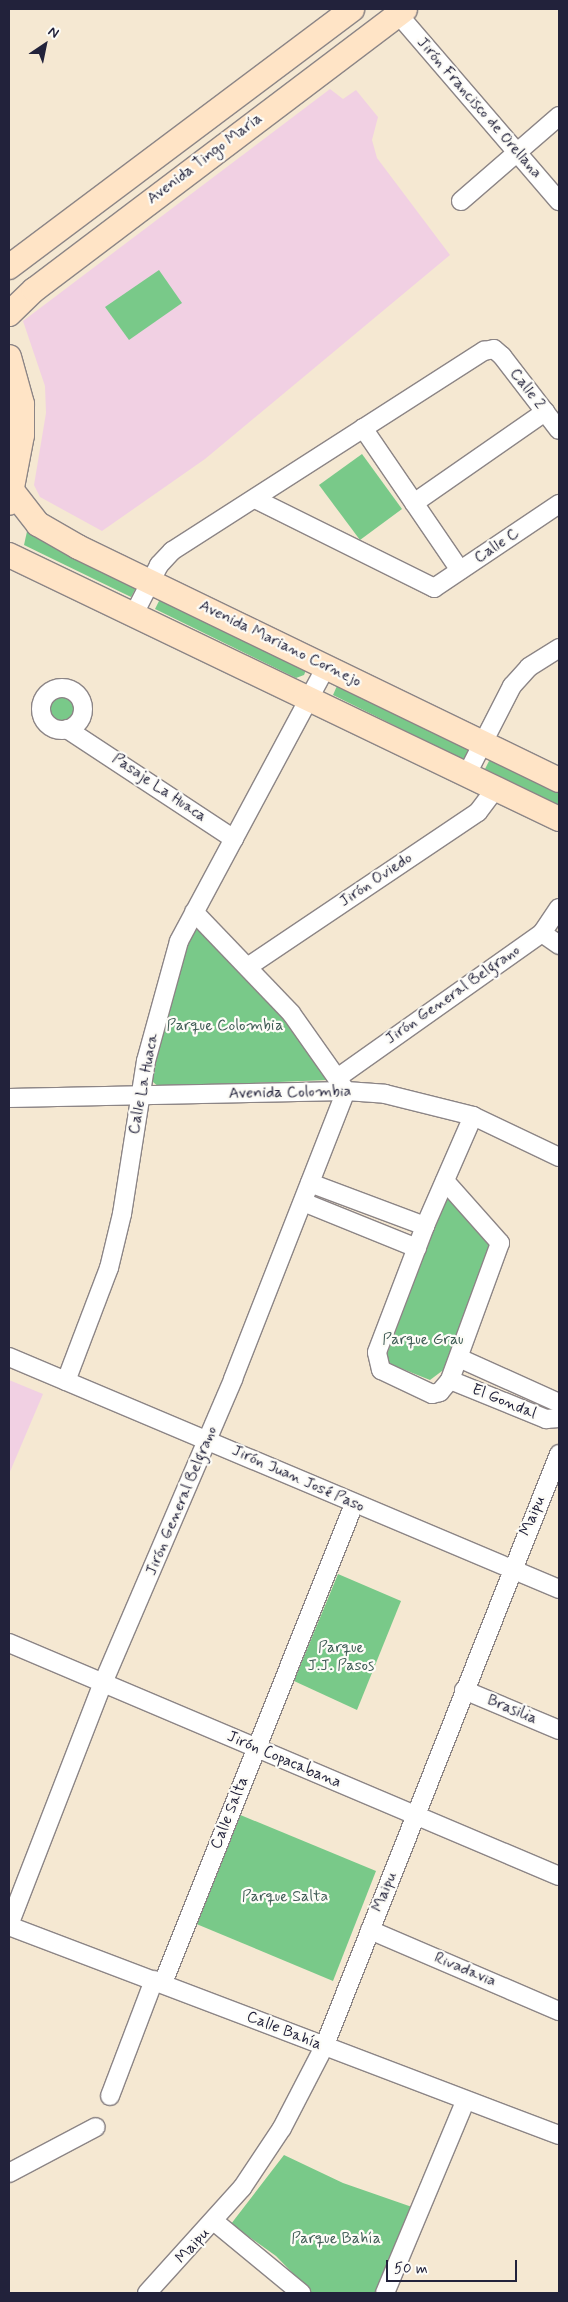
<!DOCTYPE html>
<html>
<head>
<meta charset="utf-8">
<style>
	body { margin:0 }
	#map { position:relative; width:568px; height:2302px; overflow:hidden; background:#f5e8d2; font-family:Mynerve,sans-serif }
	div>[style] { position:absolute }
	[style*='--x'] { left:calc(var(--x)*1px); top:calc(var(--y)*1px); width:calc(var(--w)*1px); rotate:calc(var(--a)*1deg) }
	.built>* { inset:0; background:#f1d0e3 }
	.green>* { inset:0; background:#79c989 }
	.round { border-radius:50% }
	.roads { filter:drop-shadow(1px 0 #8c8586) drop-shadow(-1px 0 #8c8586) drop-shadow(0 1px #8c8586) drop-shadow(0 -1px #8c8586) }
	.street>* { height:18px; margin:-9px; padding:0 9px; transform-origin:9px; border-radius:9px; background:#fff }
	.street>.ring { margin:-9px; padding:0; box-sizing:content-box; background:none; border:18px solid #fff; border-radius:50% }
	.secondary>* { height:24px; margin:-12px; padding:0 12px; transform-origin:12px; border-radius:12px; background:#ffe4c6 }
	span { translate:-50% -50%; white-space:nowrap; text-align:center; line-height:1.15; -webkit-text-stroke:4.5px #fdfcf7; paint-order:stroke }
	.street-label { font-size:16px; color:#22223b }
	.park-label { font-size:16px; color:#405c56 }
	.frame { position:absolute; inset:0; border:10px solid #22223b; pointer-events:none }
	.north { position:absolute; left:20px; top:20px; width:50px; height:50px; -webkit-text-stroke:4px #fdfcf7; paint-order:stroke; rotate:34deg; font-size:14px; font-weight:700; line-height:20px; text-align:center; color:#22223b }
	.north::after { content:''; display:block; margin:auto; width:18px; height:22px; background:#22223b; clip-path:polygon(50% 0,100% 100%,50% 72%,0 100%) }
	.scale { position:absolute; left:386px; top:2260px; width:131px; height:22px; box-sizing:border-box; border:2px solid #22223b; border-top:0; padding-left:6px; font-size:15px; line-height:18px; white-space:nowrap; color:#22223b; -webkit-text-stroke:4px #fdfcf7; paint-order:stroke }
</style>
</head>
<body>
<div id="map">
	<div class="built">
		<i style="clip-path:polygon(330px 89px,343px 99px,356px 90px,378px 117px,372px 140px,377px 158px,450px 255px,205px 459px,102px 531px,40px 497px,34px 485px,46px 413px,45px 386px,23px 321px)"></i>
		<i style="clip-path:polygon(9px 1380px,43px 1394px,9px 1474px)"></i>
	</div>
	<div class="green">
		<i style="clip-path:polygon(159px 270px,182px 303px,129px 340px,105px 307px)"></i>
		<i style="clip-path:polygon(362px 454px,402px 509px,360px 540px,319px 485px)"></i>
		<i style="clip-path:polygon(28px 527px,144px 573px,131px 597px,24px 545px)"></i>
		<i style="clip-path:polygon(166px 587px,309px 663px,304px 675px,296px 678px,155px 609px)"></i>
		<i style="clip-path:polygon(343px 672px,480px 738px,470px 763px,333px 695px)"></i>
		<i class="round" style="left:47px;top:693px;width:28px;height:28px"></i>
		<i style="clip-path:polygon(496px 747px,559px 778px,559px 805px,485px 769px)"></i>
		<i style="clip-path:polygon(204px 926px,239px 955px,328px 1080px,159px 1087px,153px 1082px,150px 1075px,191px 928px)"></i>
		<i style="clip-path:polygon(445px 1200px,454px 1200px,494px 1243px,446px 1368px,430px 1380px,390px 1364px,386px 1357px)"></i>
		<i style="clip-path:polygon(338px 1574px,401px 1601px,357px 1710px,294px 1681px)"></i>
		<i style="clip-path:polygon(238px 1814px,376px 1871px,333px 1981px,194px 1923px)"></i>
		<i style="clip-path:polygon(284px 2155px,343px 2183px,412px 2207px,376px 2293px,311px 2292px,276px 2256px,231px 2224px)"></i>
	</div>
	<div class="roads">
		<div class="street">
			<i style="--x:398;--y:14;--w:247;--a:49.3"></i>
			<i style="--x:461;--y:201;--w:130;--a:-40.9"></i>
			<i style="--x:363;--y:428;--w:172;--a:55.7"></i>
			<i style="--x:255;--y:499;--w:200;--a:26.4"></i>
			<i style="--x:434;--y:588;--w:151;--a:-33.9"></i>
			<i style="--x:414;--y:503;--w:160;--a:-34.8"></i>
			<i style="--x:135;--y:612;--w:53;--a:-62.9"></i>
			<i style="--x:159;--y:565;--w:19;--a:-47"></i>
			<i style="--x:172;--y:551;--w:371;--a:-32.7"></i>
			<i style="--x:484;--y:351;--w:10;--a:-11"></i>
			<i style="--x:494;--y:349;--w:11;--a:41"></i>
			<i style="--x:502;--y:356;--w:93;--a:52.4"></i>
			<i class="ring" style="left:41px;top:688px;width:24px;height:24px"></i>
			<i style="--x:67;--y:729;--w:200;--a:33.4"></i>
			<i style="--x:467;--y:774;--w:99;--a:-62.9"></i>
			<i style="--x:512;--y:686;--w:25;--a:-48"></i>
			<i style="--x:529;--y:667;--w:36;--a:-32"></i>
			<i style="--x:542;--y:933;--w:21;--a:35"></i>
			<i style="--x:249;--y:966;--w:276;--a:-33.9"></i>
			<i style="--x:478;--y:812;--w:30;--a:-53"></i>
			<i style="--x:340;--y:1076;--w:247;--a:-35.3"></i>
			<i style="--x:542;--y:933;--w:30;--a:-56"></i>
			<i style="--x:9;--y:1098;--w:337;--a:-1.2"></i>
			<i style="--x:346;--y:1091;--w:39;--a:4"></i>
			<i style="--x:385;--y:1094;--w:91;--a:14"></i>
			<i style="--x:473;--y:1116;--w:95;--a:25.5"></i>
			<i style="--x:445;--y:1181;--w:83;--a:48.4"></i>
			<i style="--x:500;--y:1243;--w:146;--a:110.1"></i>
			<i style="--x:450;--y:1380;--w:16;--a:130"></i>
			<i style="--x:440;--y:1392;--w:8;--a:166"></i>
			<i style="--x:432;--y:1394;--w:56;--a:-154.8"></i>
			<i style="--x:381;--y:1370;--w:18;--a:-103"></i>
			<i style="--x:377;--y:1352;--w:135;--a:-69.1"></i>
			<i style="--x:425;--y:1226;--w:120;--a:-66.4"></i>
			<i style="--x:310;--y:1183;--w:123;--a:20.5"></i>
			<i style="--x:303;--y:1202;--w:123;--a:22"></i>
			<i style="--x:9;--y:1357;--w:597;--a:22.87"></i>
			<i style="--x:459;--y:1358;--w:110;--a:24.2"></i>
			<i style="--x:450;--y:1380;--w:104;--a:22.1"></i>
			<i style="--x:546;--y:1419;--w:13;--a:-4"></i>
			<i style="--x:66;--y:1381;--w:121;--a:-69.2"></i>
			<i style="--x:109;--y:1268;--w:56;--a:-76.5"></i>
			<i style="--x:122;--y:1214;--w:155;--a:-81.1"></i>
			<i style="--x:146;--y:1061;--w:124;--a:-74.6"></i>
			<i style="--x:179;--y:941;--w:311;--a:-61.8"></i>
			<i style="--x:9;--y:1643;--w:597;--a:22.96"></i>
			<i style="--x:464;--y:1690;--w:103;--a:22.8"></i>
			<i style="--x:9;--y:1925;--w:260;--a:-68.8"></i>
			<i style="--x:103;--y:1683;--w:331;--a:-66.8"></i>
			<i style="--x:233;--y:1379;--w:309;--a:-68.6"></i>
			<i style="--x:346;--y:1091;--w:95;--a:-125.2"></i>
			<i style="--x:291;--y:1013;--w:140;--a:-133.8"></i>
			<i style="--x:9;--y:1926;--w:588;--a:20.81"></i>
			<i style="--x:370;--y:1930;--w:206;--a:23.2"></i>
			<i style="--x:163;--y:1983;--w:516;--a:-68.26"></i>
			<i style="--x:110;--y:2096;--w:124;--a:-69.2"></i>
			<i style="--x:9;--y:2173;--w:98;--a:-27.9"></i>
			<i style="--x:215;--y:2222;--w:112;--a:39.5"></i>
			<i style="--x:147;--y:2293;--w:142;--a:-47.9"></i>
			<i style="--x:242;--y:2188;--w:72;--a:-56.3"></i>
			<i style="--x:282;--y:2128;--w:91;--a:-62.6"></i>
			<i style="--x:324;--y:2047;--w:638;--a:-68.38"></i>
			<i style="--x:385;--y:2293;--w:207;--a:-67.3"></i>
		</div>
		<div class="secondary">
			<i style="--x:9;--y:267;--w:429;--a:-36.9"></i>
			<i style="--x:9;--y:314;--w:35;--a:-44"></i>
			<i style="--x:34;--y:290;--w:465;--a:-37.1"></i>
			<i style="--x:9;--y:357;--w:49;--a:74.5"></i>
			<i style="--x:22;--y:404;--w:31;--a:90"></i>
			<i style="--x:22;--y:435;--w:69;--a:100.8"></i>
			<i style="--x:13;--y:492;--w:41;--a:52"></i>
			<i style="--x:38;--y:524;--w:46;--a:29.9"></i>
			<i style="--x:78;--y:547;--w:534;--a:25.85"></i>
			<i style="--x:9;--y:555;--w:610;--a:25.64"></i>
		</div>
	</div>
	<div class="street-label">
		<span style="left:479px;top:108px;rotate:49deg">Jirón Francisco de Orellana</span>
		<span style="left:205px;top:159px;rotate:-37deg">Avenida Tingo María</span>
		<span style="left:527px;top:389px;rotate:52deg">Calle 2</span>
		<span style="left:497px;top:546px;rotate:-34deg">Calle C</span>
		<span style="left:280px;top:644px;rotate:26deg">Avenida Mariano Cornejo</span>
		<span style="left:159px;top:788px;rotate:34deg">Pasaje La Huaca</span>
		<span style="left:376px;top:880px;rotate:-34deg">Jirón Oviedo</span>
		<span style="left:453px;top:995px;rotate:-35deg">Jirón General Belgrano</span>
		<span style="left:144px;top:1084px;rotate:-79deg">Calle La Huaca</span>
		<span style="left:290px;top:1093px;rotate:-1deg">Avenida Colombia</span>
		<span style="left:504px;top:1402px;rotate:22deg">El Gondal</span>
		<span style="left:298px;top:1479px;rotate:24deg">Jirón Juan José Paso</span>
		<span style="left:182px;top:1501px;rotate:-67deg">Jirón General Belgrano</span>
		<span style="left:533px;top:1516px;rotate:-67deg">Maipu</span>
		<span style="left:512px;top:1710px;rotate:23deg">Brasilia</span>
		<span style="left:284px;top:1760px;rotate:23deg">Jirón Copacabana</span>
		<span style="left:230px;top:1813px;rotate:-68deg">Calle Salta</span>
		<span style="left:385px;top:1892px;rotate:-68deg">Maipu</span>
		<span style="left:465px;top:1970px;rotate:23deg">Rivadavia</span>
		<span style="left:284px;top:2031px;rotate:22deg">Calle Bahía</span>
		<span style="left:193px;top:2246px;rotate:-48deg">Maipu</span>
	</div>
	<div class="park-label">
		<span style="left:225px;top:1026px">Parque Colombia</span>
		<span style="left:423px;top:1340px">Parque Grau</span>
		<span style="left:341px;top:1657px">Parque<br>J.J. Pasos</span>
		<span style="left:285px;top:1897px">Parque Salta</span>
		<span style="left:336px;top:2239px">Parque Bahía</span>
	</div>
	<div class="frame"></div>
	<div class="north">N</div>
	<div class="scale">50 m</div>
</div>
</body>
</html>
